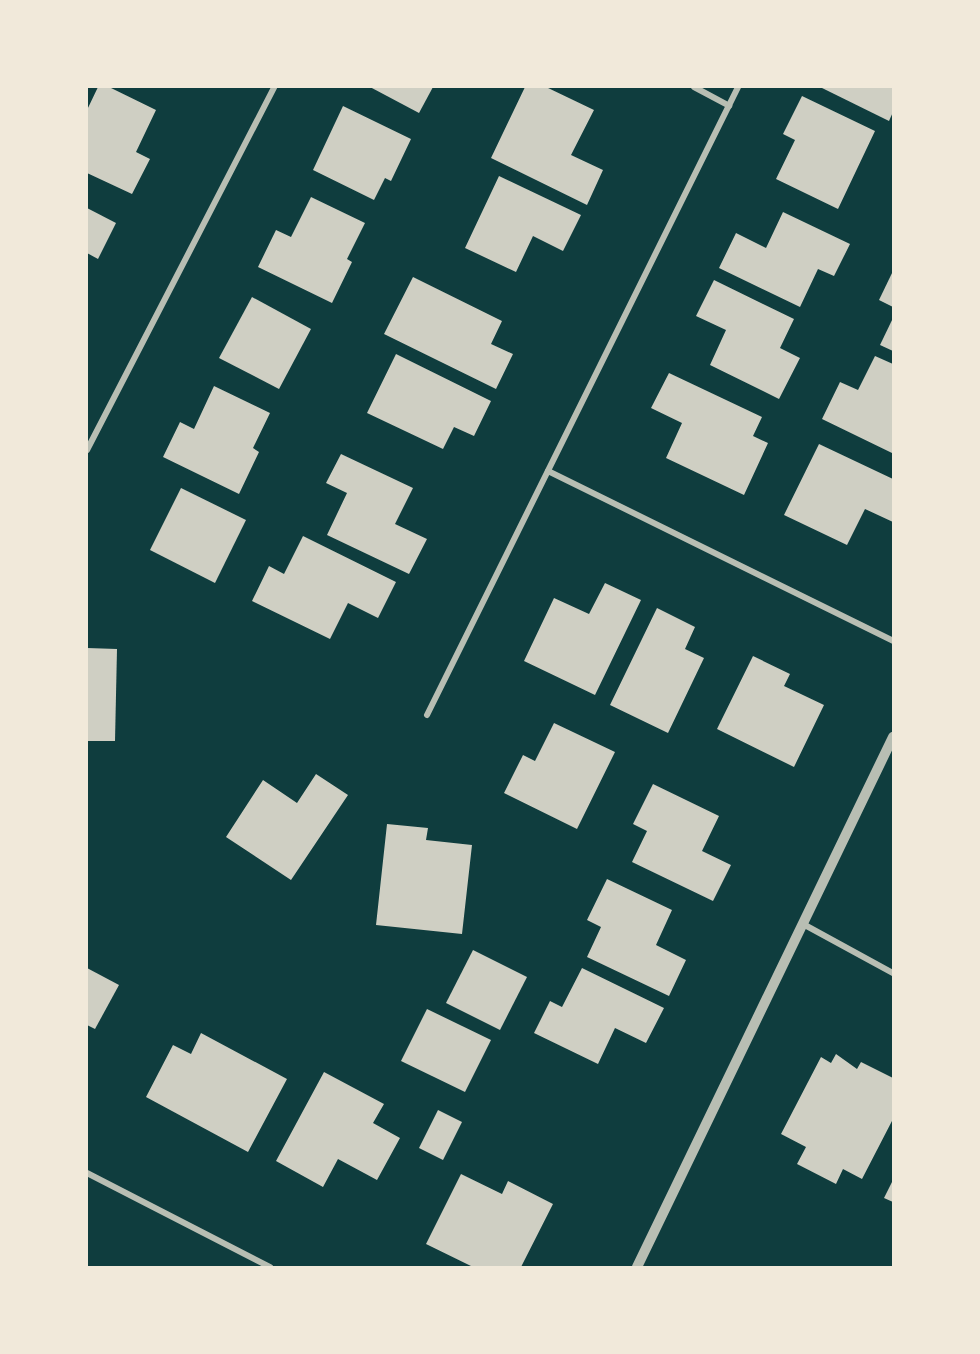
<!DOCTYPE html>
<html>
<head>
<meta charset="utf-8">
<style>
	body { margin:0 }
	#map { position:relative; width:980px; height:1354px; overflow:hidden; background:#0f3d3e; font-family:Cabin,sans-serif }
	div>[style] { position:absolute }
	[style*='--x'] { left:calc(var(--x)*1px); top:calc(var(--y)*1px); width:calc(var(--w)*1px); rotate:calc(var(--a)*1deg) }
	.building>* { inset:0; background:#cfcfc3 }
	.minor>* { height:6px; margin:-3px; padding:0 3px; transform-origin:3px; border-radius:3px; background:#b8beb3 }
	.tertiary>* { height:10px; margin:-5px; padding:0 5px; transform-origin:5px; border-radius:5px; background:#b8beb3 }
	span { translate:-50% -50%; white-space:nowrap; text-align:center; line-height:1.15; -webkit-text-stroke:6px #f1e9da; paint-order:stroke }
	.frame { position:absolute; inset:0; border:88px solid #f1e9da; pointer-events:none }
</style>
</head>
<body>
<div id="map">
	<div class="building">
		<i style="clip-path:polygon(98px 87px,109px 87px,156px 110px,136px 152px,150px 159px,132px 194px,87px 173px,87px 110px)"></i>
		<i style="clip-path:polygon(370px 87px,433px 87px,419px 113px)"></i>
		<i style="clip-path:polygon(525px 87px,546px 87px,594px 110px,571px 155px,603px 170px,587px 205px,491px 158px)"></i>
		<i style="clip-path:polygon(820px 87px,893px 87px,893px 112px,889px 121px)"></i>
		<i style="clip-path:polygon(802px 96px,875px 131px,838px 209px,776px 179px,795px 140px,783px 134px)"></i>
		<i style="clip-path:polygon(343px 106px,411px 139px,391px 181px,385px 178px,374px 200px,313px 170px)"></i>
		<i style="clip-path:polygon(499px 176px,581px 215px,563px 251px,533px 236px,516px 272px,465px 248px)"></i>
		<i style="clip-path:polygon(311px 197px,365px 223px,347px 259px,352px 262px,332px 303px,258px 267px,276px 230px,291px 237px)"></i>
		<i style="clip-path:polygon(87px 208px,116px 223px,98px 259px,87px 253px)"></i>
		<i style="clip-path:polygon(783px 212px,850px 244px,834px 276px,818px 269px,800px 307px,719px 268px,736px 233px,766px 248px)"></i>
		<i style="clip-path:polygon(893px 271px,893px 307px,879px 300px)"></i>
		<i style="clip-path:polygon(413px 277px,502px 321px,491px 344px,513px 354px,496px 389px,384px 334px)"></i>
		<i style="clip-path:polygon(714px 280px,794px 319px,780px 348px,800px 358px,779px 399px,710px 365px,726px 330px,696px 316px)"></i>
		<i style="clip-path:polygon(252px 297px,311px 329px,279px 389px,219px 358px)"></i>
		<i style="clip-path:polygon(893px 318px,893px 351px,880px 345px)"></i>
		<i style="clip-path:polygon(396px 354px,491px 401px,474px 436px,454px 427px,443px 449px,367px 413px)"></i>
		<i style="clip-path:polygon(875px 356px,893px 364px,892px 453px,822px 419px,840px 382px,858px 390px)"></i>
		<i style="clip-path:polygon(669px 373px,762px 417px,753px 436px,768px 443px,744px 495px,666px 458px,682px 423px,651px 408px)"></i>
		<i style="clip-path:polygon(214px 386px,270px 413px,253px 448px,259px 452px,239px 494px,163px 457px,180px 422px,194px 429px)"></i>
		<i style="clip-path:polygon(819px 444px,893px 479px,893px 522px,865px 509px,847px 545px,784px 515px)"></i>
		<i style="clip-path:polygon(341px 454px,413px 488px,395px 524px,427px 539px,409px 574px,327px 535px,347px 493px,326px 483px)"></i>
		<i style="clip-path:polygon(181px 488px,246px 520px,215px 583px,150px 550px)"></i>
		<i style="clip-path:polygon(303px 536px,396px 582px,378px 618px,348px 603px,330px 639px,252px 601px,269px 566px,284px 574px)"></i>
		<i style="clip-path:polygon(605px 583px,641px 600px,595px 695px,524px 661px,554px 598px,589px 614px)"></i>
		<i style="clip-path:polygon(657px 608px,695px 627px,685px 649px,704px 658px,668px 733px,610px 705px)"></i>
		<i style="clip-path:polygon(87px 648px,117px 649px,115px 741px,87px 741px)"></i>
		<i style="clip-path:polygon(753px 656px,790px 674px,784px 686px,824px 705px,794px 767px,717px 729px)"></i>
		<i style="clip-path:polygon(554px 723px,615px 752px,577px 829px,504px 793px,523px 755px,535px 761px)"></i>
		<i style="clip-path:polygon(316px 774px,348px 795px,291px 880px,226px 837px,263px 780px,297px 803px)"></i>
		<i style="clip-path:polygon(653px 784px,719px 816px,702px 851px,731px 865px,713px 901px,632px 862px,647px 831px,633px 824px)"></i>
		<i style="clip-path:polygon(387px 824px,428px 828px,426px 840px,472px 845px,462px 934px,376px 925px)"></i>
		<i style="clip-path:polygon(607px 879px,672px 910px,656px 945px,686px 960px,669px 996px,587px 957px,601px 927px,587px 920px)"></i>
		<i style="clip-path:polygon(473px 950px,527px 977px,500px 1030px,446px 1003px)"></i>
		<i style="clip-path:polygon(87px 968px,119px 985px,95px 1029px,87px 1025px)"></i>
		<i style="clip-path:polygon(582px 968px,664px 1008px,646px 1043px,615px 1028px,598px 1064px,534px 1033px,550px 1001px,562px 1007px)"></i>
		<i style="clip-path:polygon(427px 1009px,491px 1040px,465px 1092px,401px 1061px)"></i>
		<i style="clip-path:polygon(201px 1033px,287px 1079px,248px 1152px,146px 1097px,173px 1045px,191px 1054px)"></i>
		<i style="clip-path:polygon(836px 1054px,857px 1069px,861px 1062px,893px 1078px,893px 1119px,862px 1179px,843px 1169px,836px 1184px,797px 1164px,806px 1147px,781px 1134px,821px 1057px,831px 1063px)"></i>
		<i style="clip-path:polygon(324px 1072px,384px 1104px,373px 1123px,400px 1138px,377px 1180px,338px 1159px,323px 1187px,276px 1161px)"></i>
		<i style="clip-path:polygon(438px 1110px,462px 1122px,443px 1160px,419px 1148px)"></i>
		<i style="clip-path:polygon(461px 1174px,502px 1194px,508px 1181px,553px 1204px,521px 1267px,473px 1267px,426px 1244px)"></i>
		<i style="clip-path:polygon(893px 1180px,893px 1202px,884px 1198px)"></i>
	</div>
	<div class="minor">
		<i style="--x:694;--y:87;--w:40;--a:28"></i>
		<i style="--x:87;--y:450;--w:408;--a:-62.7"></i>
		<i style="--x:548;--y:471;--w:385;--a:26.2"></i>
		<i style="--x:427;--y:715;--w:701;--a:-63.65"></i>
		<i style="--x:803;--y:924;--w:102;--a:28.6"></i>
		<i style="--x:87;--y:1173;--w:206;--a:27.2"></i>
	</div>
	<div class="tertiary">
		<i style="--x:637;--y:1267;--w:589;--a:-64.22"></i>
	</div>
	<div class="frame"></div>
</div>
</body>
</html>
